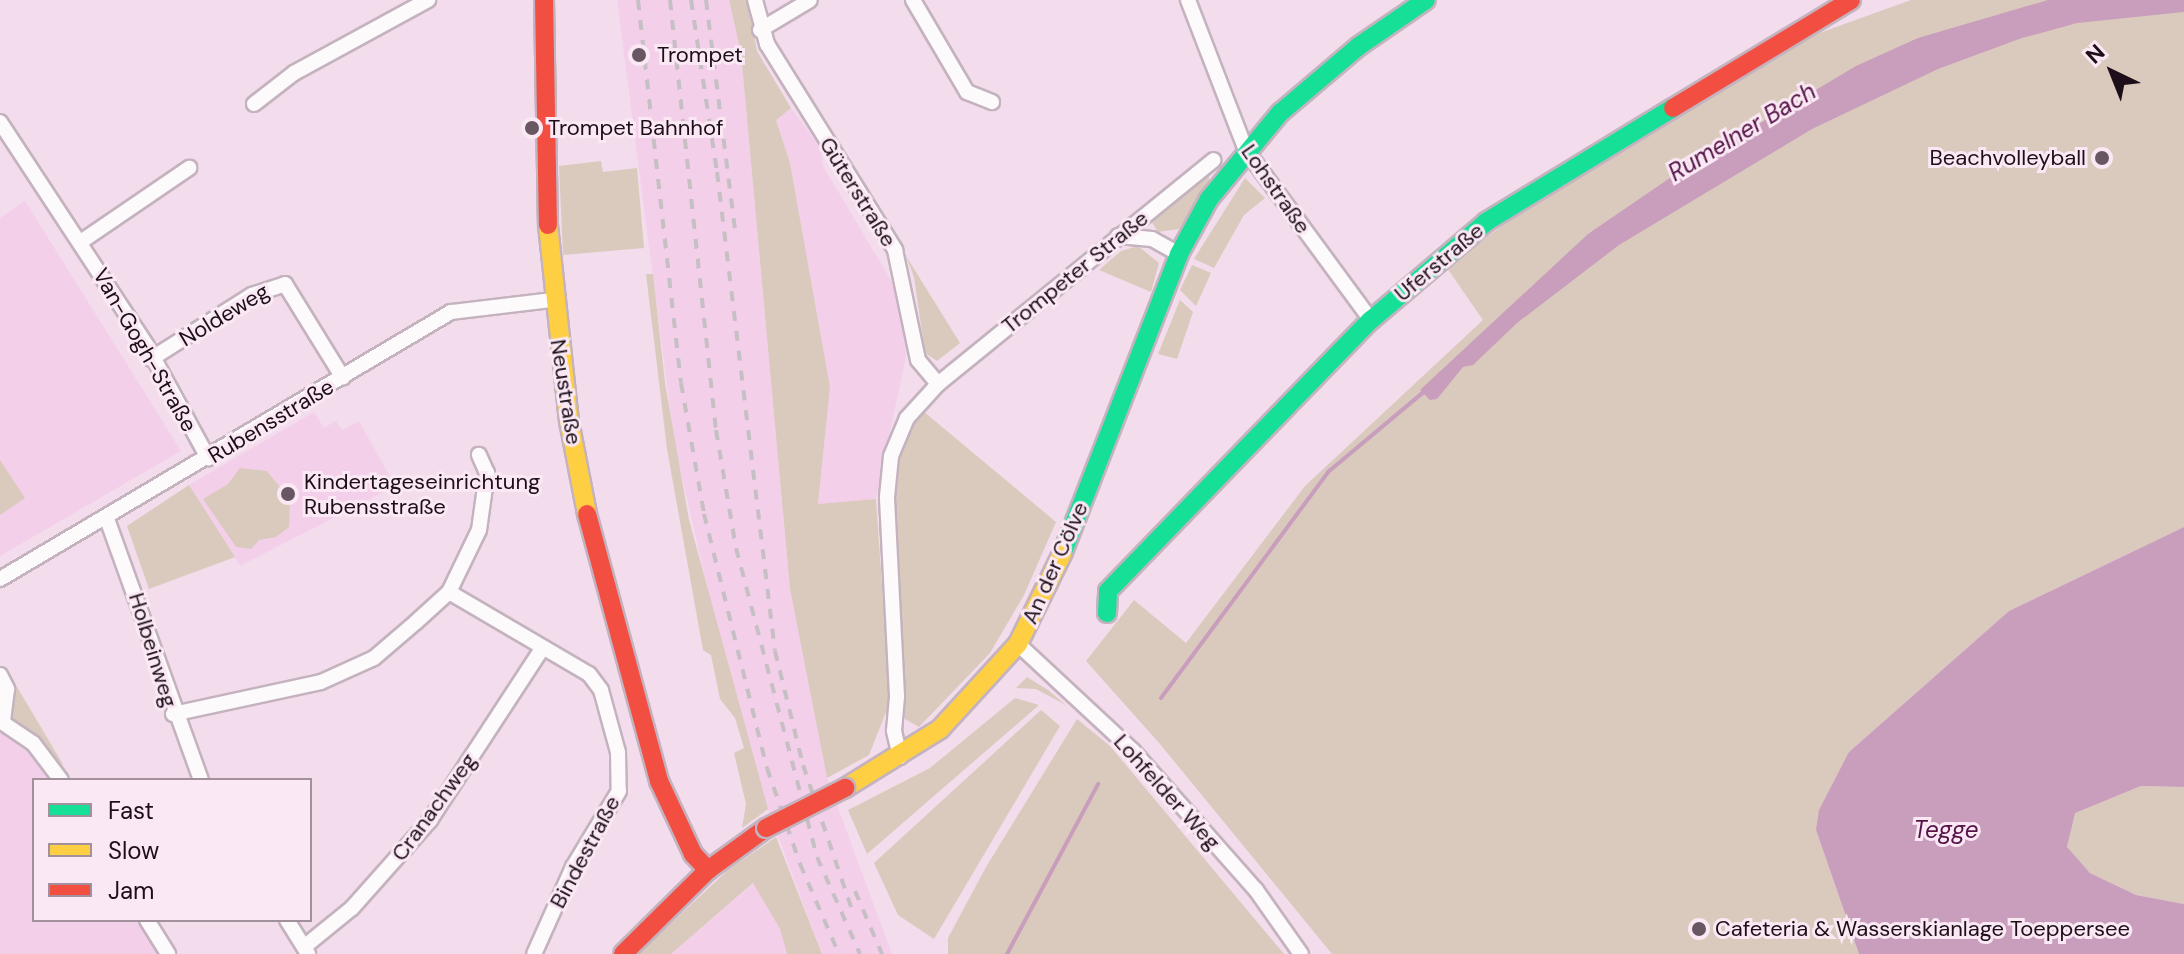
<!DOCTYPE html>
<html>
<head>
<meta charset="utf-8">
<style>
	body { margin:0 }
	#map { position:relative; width:2184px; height:954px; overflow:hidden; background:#f3dcec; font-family:"DM Sans",sans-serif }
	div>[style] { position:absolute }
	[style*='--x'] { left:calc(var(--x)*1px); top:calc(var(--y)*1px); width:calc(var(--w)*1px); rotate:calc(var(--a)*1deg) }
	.built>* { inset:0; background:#f4cfe9 }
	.green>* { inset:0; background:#d9cabd }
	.water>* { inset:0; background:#c99dbc }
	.stream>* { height:4px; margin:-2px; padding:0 2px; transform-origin:2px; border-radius:2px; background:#c99dbc }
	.roads { filter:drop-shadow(2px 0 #c4b3bf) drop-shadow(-2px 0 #c4b3bf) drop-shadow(0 2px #c4b3bf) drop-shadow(0 -2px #c4b3bf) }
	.street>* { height:14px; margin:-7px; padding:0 7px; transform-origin:7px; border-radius:7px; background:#fdfafc }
	.fast>* { height:18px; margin:-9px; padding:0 9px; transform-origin:9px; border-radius:9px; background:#16e098 }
	.slow>* { height:18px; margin:-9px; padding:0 9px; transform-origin:9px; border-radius:9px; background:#ffcf43 }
	.jam>* { height:18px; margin:-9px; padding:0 9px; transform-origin:9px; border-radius:9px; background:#f24e42 }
	.rail>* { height:4px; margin-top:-2px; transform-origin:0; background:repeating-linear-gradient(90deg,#c6bfc4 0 10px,transparent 0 20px) }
	.bridges { filter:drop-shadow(2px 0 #c4b3bf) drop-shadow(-2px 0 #c4b3bf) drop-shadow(0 2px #c4b3bf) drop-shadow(0 -2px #c4b3bf) }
	.jam-bridge>* { height:18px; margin:-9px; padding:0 9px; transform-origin:9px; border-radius:9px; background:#f24e42 }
	.dots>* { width:22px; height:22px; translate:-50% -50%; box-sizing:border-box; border:4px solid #fae8f4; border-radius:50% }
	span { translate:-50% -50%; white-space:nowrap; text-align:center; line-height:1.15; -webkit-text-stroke:6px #fae8f4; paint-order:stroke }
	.poi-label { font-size:22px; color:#1d0f19 }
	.left { translate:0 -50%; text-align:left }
	.right { translate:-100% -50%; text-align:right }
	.street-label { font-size:22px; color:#1d0f19 }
	.water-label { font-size:24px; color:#551447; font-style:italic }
	.legend { position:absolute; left:32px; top:778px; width:280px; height:144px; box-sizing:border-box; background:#fae8f4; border:2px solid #a2919c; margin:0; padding:10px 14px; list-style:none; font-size:24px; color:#1d0f19 }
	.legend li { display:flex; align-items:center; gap:16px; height:40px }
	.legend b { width:40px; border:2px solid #a2919c }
	.north { position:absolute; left:2072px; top:32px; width:80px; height:80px; -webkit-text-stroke:6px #fae8f4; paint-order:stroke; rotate:317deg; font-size:22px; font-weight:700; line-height:32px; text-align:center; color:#1d0f19 }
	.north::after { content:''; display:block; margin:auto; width:28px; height:36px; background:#1d0f19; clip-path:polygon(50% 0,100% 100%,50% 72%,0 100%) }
</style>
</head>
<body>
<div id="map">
	<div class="built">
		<i style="clip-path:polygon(617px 0,729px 0,741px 53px,790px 589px,827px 778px,892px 954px,822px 954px,763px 796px,720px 643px,675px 446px)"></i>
		<i style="clip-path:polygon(791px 108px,821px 148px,823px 166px,898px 292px,907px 351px,876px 499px,818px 505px,830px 387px,790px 163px,776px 119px)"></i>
		<i style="clip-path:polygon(25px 201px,181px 451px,0 556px,0 218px)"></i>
		<i style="clip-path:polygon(314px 412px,324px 428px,336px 421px,342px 430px,359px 421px,395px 486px,240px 566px,189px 485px)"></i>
		<i style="clip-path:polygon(0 729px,29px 749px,48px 780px,34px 780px,34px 920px,137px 920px,158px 954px,0 954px)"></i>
		<i style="clip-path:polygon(754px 883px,780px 929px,787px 954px,671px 954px)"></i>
	</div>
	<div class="green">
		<i style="clip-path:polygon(729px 0,747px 0,757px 51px,791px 108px,776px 120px,790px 163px,830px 387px,818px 504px,876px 499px,890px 702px,869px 755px,827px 778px,790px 589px,741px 53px)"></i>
		<i style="clip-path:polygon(1911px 0,2184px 0,2184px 527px,2009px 611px,1849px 752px,1816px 830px,1859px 954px,1332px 954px,1160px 744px,1086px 661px,1134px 600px,1186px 643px,1305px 486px,1483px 320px,1447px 268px,1529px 205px,1789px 44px)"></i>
		<i style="clip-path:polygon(601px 161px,603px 172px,637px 168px,644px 248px,563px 255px,559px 166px)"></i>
		<i style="clip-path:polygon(1209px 173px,1209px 181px,1179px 229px,1158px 232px,1151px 221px,1154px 213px)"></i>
		<i style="clip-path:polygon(1245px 178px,1265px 198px,1244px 215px,1214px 268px,1194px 259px)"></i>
		<i style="clip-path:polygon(1138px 246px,1159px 263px,1151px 292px,1099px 270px,1121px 251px)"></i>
		<i style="clip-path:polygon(906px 256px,960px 343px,937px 361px,925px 353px,914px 277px)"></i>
		<i style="clip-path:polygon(1192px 265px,1211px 273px,1196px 306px,1180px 290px)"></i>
		<i style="clip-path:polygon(646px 274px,653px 274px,665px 383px,689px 520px,768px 809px,742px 828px,746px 804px,734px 753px,744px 748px,735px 718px,720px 699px,711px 655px,703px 650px,667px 449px)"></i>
		<i style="clip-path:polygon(1180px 300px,1193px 312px,1177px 359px,1158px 354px)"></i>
		<i style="clip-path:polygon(923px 411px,1056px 522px,1024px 595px,990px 653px,919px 727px,905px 719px,893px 506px,902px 444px)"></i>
		<i style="clip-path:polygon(0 460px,25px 498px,0 515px)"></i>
		<i style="clip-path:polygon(240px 468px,267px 471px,290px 500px,289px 527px,276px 537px,259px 540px,251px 549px,236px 547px,203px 499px,228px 484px)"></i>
		<i style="clip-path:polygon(189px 485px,235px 557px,149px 589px,127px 526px)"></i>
		<i style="clip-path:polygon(1027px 677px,1048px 690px,1066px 705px,1036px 689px,1016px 688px)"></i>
		<i style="clip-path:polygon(14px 684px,17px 687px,64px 766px,13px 719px)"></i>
		<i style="clip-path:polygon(1015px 698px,1039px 705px,867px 854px,848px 810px,930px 768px)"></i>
		<i style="clip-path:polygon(1041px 710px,1060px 726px,934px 939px,898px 915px,874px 863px)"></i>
		<i style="clip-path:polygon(1077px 719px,1110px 746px,1284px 954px,948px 954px,948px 938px,986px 867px)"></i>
		<i style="clip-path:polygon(2141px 786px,2184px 787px,2184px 904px,2136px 895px,2090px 873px,2067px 848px,2074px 813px)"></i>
		<i style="clip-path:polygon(776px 837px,822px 954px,787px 954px,780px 929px,753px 883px,671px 954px,638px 954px,728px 870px)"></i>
	</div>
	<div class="water">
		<i style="clip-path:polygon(2048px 0,2184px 0,2184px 12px,2077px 23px,2019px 39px,1938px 69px,1812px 129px,1619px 245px,1517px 323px,1473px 365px,1463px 367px,1437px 399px,1430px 400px,1420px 390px,1588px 234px,1683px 169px,1856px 66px,1918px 38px)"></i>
		<i style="clip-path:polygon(2184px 527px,2184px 787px,2141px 786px,2075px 813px,2067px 847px,2090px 873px,2136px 895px,2184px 904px,2184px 954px,1859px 954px,1816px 830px,1819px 810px,1849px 752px,2009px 611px)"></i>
	</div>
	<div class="stream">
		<i style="--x:1161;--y:698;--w:281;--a:-53.5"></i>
		<i style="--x:1328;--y:472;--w:128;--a:-39.9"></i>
		<i style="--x:1007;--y:954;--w:193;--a:-61.8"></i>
	</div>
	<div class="roads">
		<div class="street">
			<i style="--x:755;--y:0;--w:46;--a:74.7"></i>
			<i style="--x:767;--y:44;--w:243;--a:58.1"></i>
			<i style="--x:895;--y:250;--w:112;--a:78.2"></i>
			<i style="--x:918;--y:360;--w:31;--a:50"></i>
			<i style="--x:913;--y:0;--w:107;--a:59.6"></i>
			<i style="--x:967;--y:92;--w:27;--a:22"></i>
			<i style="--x:1188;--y:0;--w:161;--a:68.9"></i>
			<i style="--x:1246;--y:150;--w:211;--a:53.7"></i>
			<i style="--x:760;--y:30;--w:58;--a:-31"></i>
			<i style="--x:254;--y:104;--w:51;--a:-37.8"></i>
			<i style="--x:294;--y:73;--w:153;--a:-28.6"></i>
			<i style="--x:0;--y:122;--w:268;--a:56.7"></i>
			<i style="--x:147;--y:346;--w:128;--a:61.4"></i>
			<i style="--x:1118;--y:236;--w:34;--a:5"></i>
			<i style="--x:1152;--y:239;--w:31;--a:29"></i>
			<i style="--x:82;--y:241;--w:130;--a:-34.3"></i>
			<i style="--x:151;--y:359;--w:120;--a:-32.4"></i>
			<i style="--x:252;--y:295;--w:35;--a:-18"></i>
			<i style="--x:285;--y:284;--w:110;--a:58.3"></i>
			<i style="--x:107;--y:519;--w:277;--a:70.2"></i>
			<i style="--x:0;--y:579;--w:524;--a:-30.63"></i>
			<i style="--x:451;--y:312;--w:102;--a:-6.8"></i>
			<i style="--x:449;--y:592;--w:162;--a:30.4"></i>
			<i style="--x:589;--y:674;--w:20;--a:53"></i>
			<i style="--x:601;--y:690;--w:64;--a:74.7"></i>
			<i style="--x:618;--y:752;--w:39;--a:89"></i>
			<i style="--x:619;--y:791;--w:89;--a:121.2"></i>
			<i style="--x:573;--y:867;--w:95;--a:114.1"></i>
			<i style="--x:1018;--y:644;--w:157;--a:42.9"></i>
			<i style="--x:1133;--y:751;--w:186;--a:48.5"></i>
			<i style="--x:1256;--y:890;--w:78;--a:54.9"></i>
			<i style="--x:0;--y:675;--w:16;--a:63"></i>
			<i style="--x:7;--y:689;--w:34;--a:97"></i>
			<i style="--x:3;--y:723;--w:36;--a:34"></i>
			<i style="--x:33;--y:743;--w:46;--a:52.9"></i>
			<i style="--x:173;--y:714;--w:151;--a:-12.2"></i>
			<i style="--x:321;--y:682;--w:58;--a:-24.4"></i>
			<i style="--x:374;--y:658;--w:55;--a:-40.6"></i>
			<i style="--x:416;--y:622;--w:45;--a:-42.3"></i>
			<i style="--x:449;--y:592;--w:69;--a:-64.2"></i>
			<i style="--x:479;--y:530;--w:58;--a:-82"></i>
			<i style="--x:487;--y:473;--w:20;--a:-114"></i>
			<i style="--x:900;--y:757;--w:27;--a:-103"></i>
			<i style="--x:894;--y:731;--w:35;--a:-85"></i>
			<i style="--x:897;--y:696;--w:199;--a:-92.9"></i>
			<i style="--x:887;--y:497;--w:41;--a:-84.4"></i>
			<i style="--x:891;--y:456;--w:41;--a:-67.2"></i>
			<i style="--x:907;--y:418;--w:46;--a:-47.6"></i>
			<i style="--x:938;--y:384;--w:355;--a:-39.1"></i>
			<i style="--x:147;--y:920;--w:40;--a:58"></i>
			<i style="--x:287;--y:920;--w:40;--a:58"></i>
			<i style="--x:304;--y:947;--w:62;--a:-39.1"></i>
			<i style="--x:352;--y:908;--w:118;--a:-48.4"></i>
			<i style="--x:430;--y:820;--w:204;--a:-56.8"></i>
		</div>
		<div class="fast">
			<i style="--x:1063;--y:552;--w:320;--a:-68.7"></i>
			<i style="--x:1179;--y:254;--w:63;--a:-61.4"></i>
			<i style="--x:1209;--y:199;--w:112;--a:-50.5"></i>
			<i style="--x:1280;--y:113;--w:104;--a:-40.3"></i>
			<i style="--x:1359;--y:46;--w:81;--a:-34.5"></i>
			<i style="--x:1107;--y:613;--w:22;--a:-87"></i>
			<i style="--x:1108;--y:591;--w:378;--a:-45.9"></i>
			<i style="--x:1371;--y:320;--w:151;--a:-40.4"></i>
			<i style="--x:1486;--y:222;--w:219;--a:-31.4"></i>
		</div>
		<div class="slow">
			<i style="--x:548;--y:225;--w:197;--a:83.9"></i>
			<i style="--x:569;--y:421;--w:95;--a:79"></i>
			<i style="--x:845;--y:788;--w:112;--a:-31.8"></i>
			<i style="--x:940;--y:729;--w:115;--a:-47.5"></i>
			<i style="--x:1018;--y:644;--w:102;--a:-63.9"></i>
		</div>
		<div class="jam">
			<i style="--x:544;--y:0;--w:225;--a:89"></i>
			<i style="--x:1673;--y:108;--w:208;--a:-31.2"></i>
			<i style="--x:587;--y:514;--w:277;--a:74.9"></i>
			<i style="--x:659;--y:781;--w:81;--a:65"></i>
			<i style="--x:693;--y:854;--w:22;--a:47"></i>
			<i style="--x:623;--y:954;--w:120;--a:-44.7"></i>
			<i style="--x:708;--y:870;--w:72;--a:-35.9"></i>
		</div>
	</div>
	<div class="rail">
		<i style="--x:638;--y:0;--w:385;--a:83.6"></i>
		<i style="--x:681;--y:383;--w:133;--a:80"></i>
		<i style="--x:704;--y:514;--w:262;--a:76.1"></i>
		<i style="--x:767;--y:768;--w:102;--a:71"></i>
		<i style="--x:800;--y:864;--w:98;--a:66.6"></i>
		<i style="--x:670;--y:0;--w:432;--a:83.9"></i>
		<i style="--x:716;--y:430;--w:120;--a:80.4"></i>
		<i style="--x:736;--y:548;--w:319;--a:75.3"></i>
		<i style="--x:817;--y:857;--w:106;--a:66.1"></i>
		<i style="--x:691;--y:0;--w:174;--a:81.4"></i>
		<i style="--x:717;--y:172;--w:482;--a:83.1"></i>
		<i style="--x:775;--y:651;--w:117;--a:76.2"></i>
		<i style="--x:803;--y:765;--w:150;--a:71.3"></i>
		<i style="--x:706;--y:0;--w:231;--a:82.8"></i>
		<i style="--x:855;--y:891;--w:69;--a:66.8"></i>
	</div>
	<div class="bridges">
		<div class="jam-bridge">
			<i style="--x:766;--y:828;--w:89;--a:-26.9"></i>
		</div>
	</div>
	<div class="dots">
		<i style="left:639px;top:55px;background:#685763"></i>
		<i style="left:532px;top:128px;background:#685763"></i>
		<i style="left:2102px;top:158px;background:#685763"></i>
		<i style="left:288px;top:494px;background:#685763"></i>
		<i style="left:1699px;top:929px;background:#685763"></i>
	</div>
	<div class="poi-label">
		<span class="left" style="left:657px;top:55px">Trompet</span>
		<span class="left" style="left:548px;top:128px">Trompet Bahnhof</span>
		<span class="right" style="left:2086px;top:158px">Beachvolleyball</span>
		<span class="left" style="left:304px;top:494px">Kindertageseinrichtung<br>Rubensstraße</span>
		<span class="left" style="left:1715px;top:929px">Cafeteria &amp; Wasserskianlage Toeppersee</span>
	</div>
	<div class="street-label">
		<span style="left:1276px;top:189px;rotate:55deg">Lohstraße</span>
		<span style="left:858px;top:192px;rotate:58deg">Güterstraße</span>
		<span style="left:1439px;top:262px;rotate:-40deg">Uferstraße</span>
		<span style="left:1075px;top:272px;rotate:-39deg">Trompeter Straße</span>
		<span style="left:224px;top:315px;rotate:-31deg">Noldeweg</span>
		<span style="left:145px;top:350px;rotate:60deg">Van-Gogh-Straße</span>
		<span style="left:566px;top:392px;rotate:81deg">Neustraße</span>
		<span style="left:271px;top:421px;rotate:-31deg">Rubensstraße</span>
		<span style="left:1055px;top:563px;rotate:-66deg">An der Cölve</span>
		<span style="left:153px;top:650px;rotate:73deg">Holbeinweg</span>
		<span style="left:1167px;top:792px;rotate:48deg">Lohfelder Weg</span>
		<span style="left:434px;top:807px;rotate:-54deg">Cranachweg</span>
		<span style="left:585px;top:852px;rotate:-62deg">Bindestraße</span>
	</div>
	<div class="water-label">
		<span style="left:1742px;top:132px;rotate:-31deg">Rumelner Bach</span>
		<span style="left:1946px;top:830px">Tegge</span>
	</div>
	<ul class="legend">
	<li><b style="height:10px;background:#16e098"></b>Fast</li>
	<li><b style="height:10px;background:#ffcf43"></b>Slow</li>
	<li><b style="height:10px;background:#f24e42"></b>Jam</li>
	</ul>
	<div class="north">N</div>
</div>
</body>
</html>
